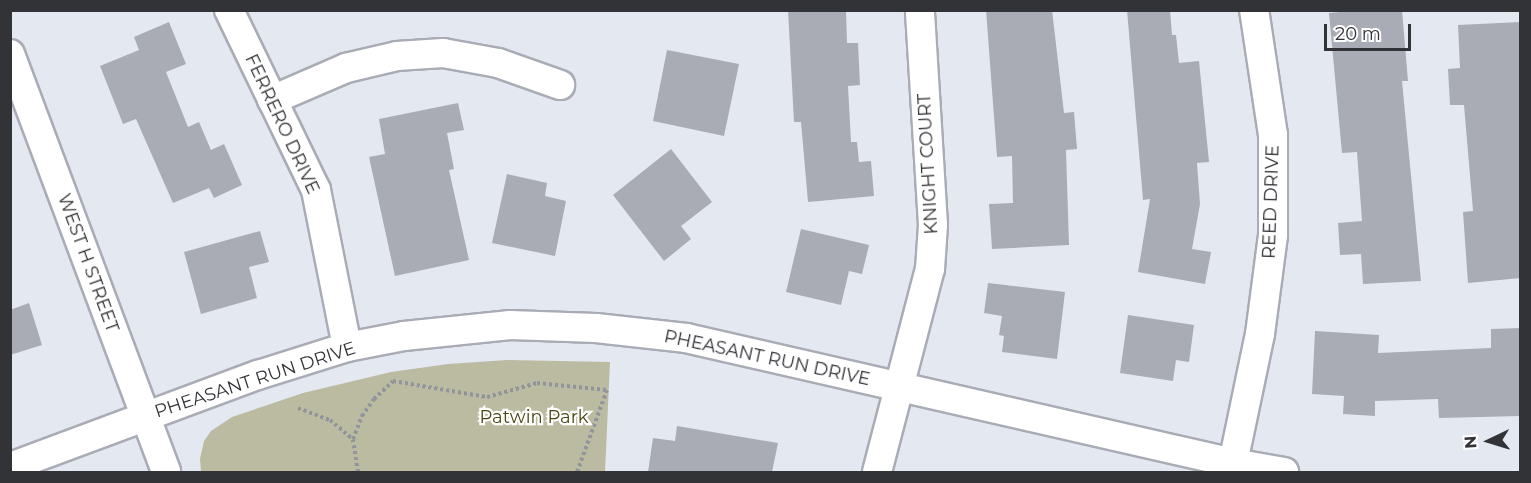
<!DOCTYPE html>
<html>
<head>
<meta charset="utf-8">
<style>
	body { margin:0 }
	#map { position:relative; width:1531px; height:483px; overflow:hidden; background:#e4e8f1; font-family:Montserrat,sans-serif }
	div>[style] { position:absolute }
	[style*='--x'] { left:calc(var(--x)*1px); top:calc(var(--y)*1px); width:calc(var(--w)*1px); rotate:calc(var(--a)*1deg) }
	.green>* { inset:0; background:#bbbba2 }
	.building>* { inset:0; background:#a9acb5 }
	.path>* { height:4px; margin-top:-2px; transform-origin:0; background:repeating-linear-gradient(90deg,#91949a 0 3px,transparent 0 6px) }
	.roads { filter:drop-shadow(2px 0 #a9acb5) drop-shadow(-2px 0 #a9acb5) drop-shadow(0 2px #a9acb5) drop-shadow(0 -2px #a9acb5) }
	.minor>* { height:28px; margin:-14px; padding:0 14px; transform-origin:14px; border-radius:14px; background:#fff }
	span { translate:-50% -50%; white-space:nowrap; text-align:center; line-height:1.15; -webkit-text-stroke:4.5px #fff; paint-order:stroke }
	.street-label { font-size:18px; color:#323337 }
	.park-label { font-size:18px; color:#4b4814 }
	.frame { position:absolute; inset:0; border:12px solid #323337; pointer-events:none }
	.north { position:absolute; left:1459px; top:411px; width:60px; height:60px; -webkit-text-stroke:4px #fff; paint-order:stroke; rotate:266deg; font-size:16px; font-weight:700; line-height:24px; text-align:center; color:#323337 }
	.north::after { content:''; display:block; margin:auto; width:21px; height:27px; background:#323337; clip-path:polygon(50% 0,100% 100%,50% 72%,0 100%) }
	.scale { position:absolute; left:1324px; top:24px; width:87px; height:27px; box-sizing:border-box; border:3px solid #323337; border-top:0; padding-left:8px; font-size:18px; line-height:21px; white-space:nowrap; color:#323337; -webkit-text-stroke:4px #fff; paint-order:stroke }
</style>
</head>
<body>
<div id="map">
	<div class="green">
		<i style="clip-path:polygon(507px 360px,610px 362px,605px 472px,201px 472px,200px 459px,204px 441px,211px 431px,232px 417px,303px 393px,391px 372px,448px 364px)"></i>
	</div>
	<div class="building">
		<i style="clip-path:polygon(788px 10px,846px 10px,847px 43px,858px 43px,860px 85px,848px 86px,851px 142px,857px 142px,859px 162px,871px 161px,874px 196px,808px 202px,801px 122px,794px 122px)"></i>
		<i style="clip-path:polygon(986px 10px,1052px 10px,1064px 113px,1074px 112px,1077px 149px,1066px 150px,1069px 245px,992px 249px,989px 204px,1013px 203px,1012px 156px,997px 157px)"></i>
		<i style="clip-path:polygon(1127px 10px,1170px 10px,1172px 35px,1176px 35px,1179px 63px,1199px 61px,1209px 162px,1197px 163px,1200px 204px,1192px 249px,1211px 252px,1205px 284px,1138px 272px,1150px 199px,1143px 200px)"></i>
		<i style="clip-path:polygon(1361px 10px,1402px 10px,1408px 81px,1402px 81px,1421px 281px,1363px 284px,1361px 254px,1340px 255px,1338px 223px,1362px 221px,1357px 152px,1342px 153px,1329px 13px)"></i>
		<i style="clip-path:polygon(169px 22px,186px 64px,166px 72px,188px 127px,199px 122px,211px 150px,224px 144px,242px 185px,214px 198px,209px 188px,173px 203px,136px 119px,123px 124px,100px 66px,139px 50px,134px 37px)"></i>
		<i style="clip-path:polygon(1521px 22px,1521px 278px,1468px 283px,1463px 212px,1473px 211px,1464px 105px,1450px 105px,1448px 69px,1460px 68px,1458px 25px)"></i>
		<i style="clip-path:polygon(667px 50px,739px 64px,724px 136px,653px 121px)"></i>
		<i style="clip-path:polygon(458px 103px,464px 130px,447px 133px,454px 169px,449px 170px,469px 260px,395px 276px,369px 157px,385px 154px,379px 119px)"></i>
		<i style="clip-path:polygon(671px 149px,712px 202px,681px 226px,691px 239px,664px 261px,613px 195px)"></i>
		<i style="clip-path:polygon(507px 174px,547px 183px,545px 196px,566px 201px,555px 256px,492px 243px)"></i>
		<i style="clip-path:polygon(801px 229px,869px 245px,862px 274px,849px 271px,841px 305px,786px 292px)"></i>
		<i style="clip-path:polygon(260px 231px,269px 262px,249px 267px,257px 298px,201px 314px,184px 252px)"></i>
		<i style="clip-path:polygon(988px 283px,1065px 292px,1057px 359px,1002px 352px,1004px 336px,999px 335px,1002px 316px,984px 313px)"></i>
		<i style="clip-path:polygon(29px 303px,42px 345px,10px 355px,10px 310px)"></i>
		<i style="clip-path:polygon(1128px 315px,1194px 325px,1189px 362px,1176px 360px,1173px 381px,1120px 373px)"></i>
		<i style="clip-path:polygon(1521px 328px,1521px 416px,1439px 418px,1438px 399px,1375px 401px,1375px 416px,1343px 414px,1344px 396px,1312px 394px,1315px 331px,1379px 335px,1378px 353px,1491px 348px,1491px 329px)"></i>
		<i style="clip-path:polygon(677px 426px,778px 443px,772px 472px,648px 472px,653px 438px,675px 441px)"></i>
	</div>
	<div class="path">
		<i style="--x:298;--y:408;--w:34;--a:21"></i>
		<i style="--x:330;--y:420;--w:30;--a:40"></i>
		<i style="--x:358;--y:472;--w:33;--a:-99"></i>
		<i style="--x:353;--y:439;--w:25;--a:-69"></i>
		<i style="--x:362;--y:416;--w:21;--a:-55"></i>
		<i style="--x:374;--y:399;--w:26;--a:-43"></i>
		<i style="--x:393;--y:381;--w:95;--a:9.7"></i>
		<i style="--x:487;--y:397;--w:52;--a:-15.6"></i>
		<i style="--x:537;--y:383;--w:70;--a:5.7"></i>
		<i style="--x:607;--y:390;--w:87;--a:110.1"></i>
	</div>
	<div class="roads">
		<div class="minor">
			<i style="--x:229;--y:10;--w:200;--a:64.2"></i>
			<i style="--x:316;--y:190;--w:160;--a:78.8"></i>
			<i style="--x:10;--y:54;--w:446;--a:69.5"></i>
			<i style="--x:272;--y:100;--w:81;--a:-23.4"></i>
			<i style="--x:346;--y:68;--w:52;--a:-13.2"></i>
			<i style="--x:397;--y:56;--w:46;--a:-3.7"></i>
			<i style="--x:443;--y:53;--w:56;--a:10.3"></i>
			<i style="--x:498;--y:63;--w:66;--a:19.5"></i>
			<i style="--x:1233;--y:463;--w:132;--a:-78.2"></i>
			<i style="--x:1260;--y:334;--w:100;--a:-82.5"></i>
			<i style="--x:1273;--y:235;--w:100;--a:-90"></i>
			<i style="--x:1273;--y:135;--w:126;--a:-98.6"></i>
			<i style="--x:10;--y:467;--w:265;--a:-20.4"></i>
			<i style="--x:258;--y:375;--w:93;--a:-17.5"></i>
			<i style="--x:347;--y:347;--w:58;--a:-10.9"></i>
			<i style="--x:404;--y:336;--w:107;--a:-5.9"></i>
			<i style="--x:510;--y:325;--w:86;--a:2"></i>
			<i style="--x:596;--y:328;--w:91;--a:6.3"></i>
			<i style="--x:686;--y:338;--w:561;--a:12.87"></i>
			<i style="--x:1233;--y:463;--w:52;--a:10"></i>
			<i style="--x:877;--y:472;--w:210;--a:-75.4"></i>
			<i style="--x:930;--y:269;--w:44;--a:-86.1"></i>
			<i style="--x:933;--y:225;--w:215;--a:-93.5"></i>
		</div>
	</div>
	<div class="street-label">
		<span style="left:282px;top:124px;rotate:65deg">FERRERO DRIVE</span>
		<span style="left:928px;top:164px;rotate:-93deg">KNIGHT COURT</span>
		<span style="left:1271px;top:202px;rotate:-88deg">REED DRIVE</span>
		<span style="left:88px;top:263px;rotate:70deg">WEST H STREET</span>
		<span style="left:767px;top:358px;rotate:12deg">PHEASANT RUN DRIVE</span>
		<span style="left:255px;top:380px;rotate:-18deg">PHEASANT RUN DRIVE</span>
	</div>
	<div class="park-label">
		<span style="left:534px;top:417px">Patwin Park</span>
	</div>
	<div class="frame"></div>
	<div class="north">N</div>
	<div class="scale">20 m</div>
</div>
</body>
</html>
